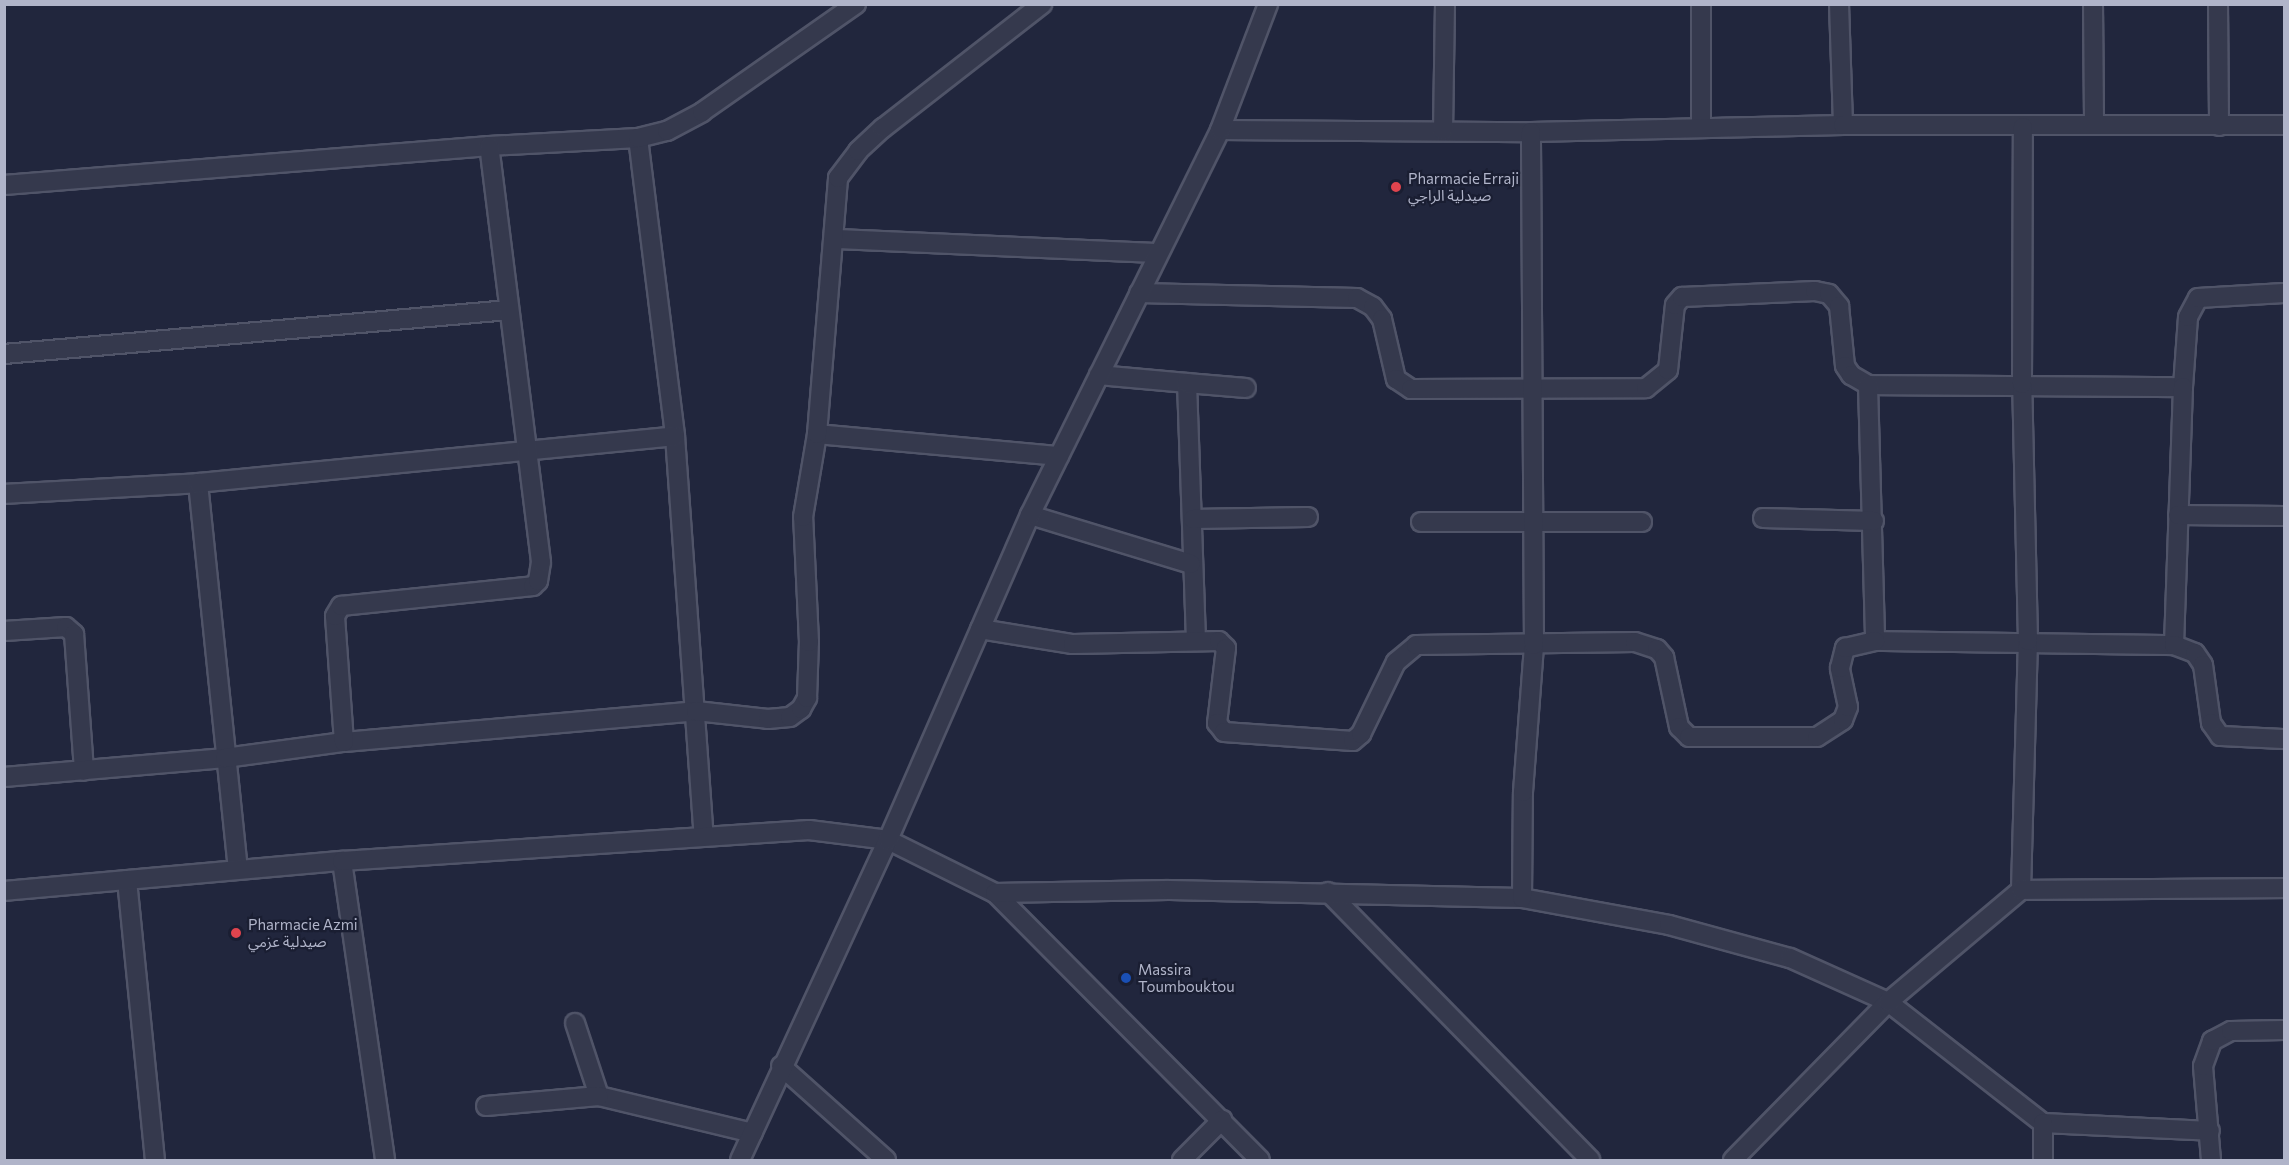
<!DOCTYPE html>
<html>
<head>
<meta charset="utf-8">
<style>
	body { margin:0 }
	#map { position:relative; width:2289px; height:1165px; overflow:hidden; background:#21263d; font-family:Commissioner,"Noto Sans Arabic",sans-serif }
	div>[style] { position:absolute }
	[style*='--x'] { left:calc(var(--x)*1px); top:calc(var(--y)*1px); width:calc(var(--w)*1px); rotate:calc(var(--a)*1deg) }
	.roads { filter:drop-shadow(2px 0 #505468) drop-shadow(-2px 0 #505468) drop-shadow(0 2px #505468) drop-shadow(0 -2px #505468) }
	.minor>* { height:18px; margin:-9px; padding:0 9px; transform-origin:9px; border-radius:9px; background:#35394d }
	.dots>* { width:16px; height:16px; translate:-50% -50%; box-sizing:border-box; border:3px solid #1a1e32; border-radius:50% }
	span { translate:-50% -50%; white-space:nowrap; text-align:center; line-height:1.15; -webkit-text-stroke:4.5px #1a1e32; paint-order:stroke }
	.poi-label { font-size:15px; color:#b0b4c9 }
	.left { translate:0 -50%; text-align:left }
	.frame { position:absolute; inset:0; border:6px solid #b0b4c9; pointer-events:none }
</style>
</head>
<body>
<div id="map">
	<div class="roads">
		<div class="minor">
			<i style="--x:1839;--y:4;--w:121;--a:88.1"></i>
			<i style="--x:2093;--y:4;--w:121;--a:89.5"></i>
			<i style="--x:2218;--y:4;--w:122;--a:89.5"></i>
			<i style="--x:1701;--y:128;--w:124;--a:-90"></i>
			<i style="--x:1220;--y:130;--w:311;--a:0.4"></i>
			<i style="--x:1531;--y:132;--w:312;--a:-1.3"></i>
			<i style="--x:1843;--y:125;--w:441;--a:0"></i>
			<i style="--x:1443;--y:131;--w:127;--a:-89.1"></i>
			<i style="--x:638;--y:138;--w:300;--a:82.9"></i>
			<i style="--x:675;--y:436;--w:401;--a:85.9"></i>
			<i style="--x:4;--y:185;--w:487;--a:-4.6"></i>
			<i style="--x:489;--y:146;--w:149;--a:-3.1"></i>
			<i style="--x:638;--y:138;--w:30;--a:-14"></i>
			<i style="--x:667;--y:131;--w:40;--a:-28"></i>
			<i style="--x:702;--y:112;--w:188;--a:-35"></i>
			<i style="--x:835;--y:239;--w:323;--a:2.5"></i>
			<i style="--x:1139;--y:293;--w:218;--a:1.3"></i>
			<i style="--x:1357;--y:298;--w:18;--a:29"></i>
			<i style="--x:1373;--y:307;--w:15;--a:53"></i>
			<i style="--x:1382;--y:319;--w:62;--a:76.9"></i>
			<i style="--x:1396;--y:379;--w:18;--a:34"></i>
			<i style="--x:1411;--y:389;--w:235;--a:-0.2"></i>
			<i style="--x:1646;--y:388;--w:28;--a:-39"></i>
			<i style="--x:1668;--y:370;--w:65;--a:-83.9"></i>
			<i style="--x:1675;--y:305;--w:11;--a:-49"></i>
			<i style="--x:1682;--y:297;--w:133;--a:-2.6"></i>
			<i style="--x:1815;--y:291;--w:14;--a:12"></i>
			<i style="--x:1829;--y:294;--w:16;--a:50"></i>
			<i style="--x:1839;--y:306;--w:60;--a:84.3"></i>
			<i style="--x:1845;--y:366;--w:11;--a:56"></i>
			<i style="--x:1851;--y:375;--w:20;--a:30"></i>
			<i style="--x:1868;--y:385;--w:315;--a:0.4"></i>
			<i style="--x:2183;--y:387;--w:70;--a:-85.9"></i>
			<i style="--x:2188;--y:317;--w:21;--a:-62"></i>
			<i style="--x:2198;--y:298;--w:86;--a:-3.3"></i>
			<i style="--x:4;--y:354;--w:507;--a:-4.98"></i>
			<i style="--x:1099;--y:375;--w:88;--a:5.2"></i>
			<i style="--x:1187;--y:383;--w:256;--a:88"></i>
			<i style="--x:1187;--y:383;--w:59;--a:4.8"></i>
			<i style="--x:1868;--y:385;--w:256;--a:88.4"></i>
			<i style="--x:1875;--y:641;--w:299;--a:0.8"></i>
			<i style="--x:2183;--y:387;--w:258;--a:92"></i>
			<i style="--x:2174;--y:645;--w:22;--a:21"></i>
			<i style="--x:2195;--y:653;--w:14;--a:56"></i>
			<i style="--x:2203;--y:665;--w:59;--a:82.1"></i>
			<i style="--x:2211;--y:723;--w:16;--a:55"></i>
			<i style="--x:2220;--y:736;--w:64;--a:2.7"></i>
			<i style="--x:817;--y:434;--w:243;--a:5.2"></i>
			<i style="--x:198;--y:483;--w:388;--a:84.1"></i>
			<i style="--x:4;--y:494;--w:194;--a:-3.2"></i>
			<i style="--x:198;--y:483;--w:479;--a:-5.6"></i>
			<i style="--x:1030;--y:515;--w:168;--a:16.9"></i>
			<i style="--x:2178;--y:515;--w:106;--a:0.5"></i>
			<i style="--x:1763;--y:518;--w:111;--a:1.5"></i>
			<i style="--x:1193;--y:519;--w:115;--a:-1"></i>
			<i style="--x:1421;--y:522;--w:221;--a:0"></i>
			<i style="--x:980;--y:629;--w:94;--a:9.2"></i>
			<i style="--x:1073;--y:644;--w:146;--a:-1.2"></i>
			<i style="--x:1219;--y:641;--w:10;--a:45"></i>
			<i style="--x:1226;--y:648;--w:76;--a:96.8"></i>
			<i style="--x:1217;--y:723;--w:11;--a:52"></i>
			<i style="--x:1224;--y:732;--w:129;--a:4"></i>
			<i style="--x:1353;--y:741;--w:11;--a:-41"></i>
			<i style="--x:1361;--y:734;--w:80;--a:-64.1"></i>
			<i style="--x:1396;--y:662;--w:26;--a:-40"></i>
			<i style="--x:1416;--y:645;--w:219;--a:-0.8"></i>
			<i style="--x:1635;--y:642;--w:23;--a:18"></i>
			<i style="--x:1657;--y:649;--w:11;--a:49"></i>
			<i style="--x:1664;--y:657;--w:72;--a:77.9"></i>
			<i style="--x:1679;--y:727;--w:14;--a:45"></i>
			<i style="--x:1689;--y:737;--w:128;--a:0"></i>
			<i style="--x:1817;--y:737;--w:31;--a:-33"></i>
			<i style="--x:1843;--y:720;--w:14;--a:-69"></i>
			<i style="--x:1848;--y:707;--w:40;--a:-102"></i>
			<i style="--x:1840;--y:668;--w:21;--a:-76"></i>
			<i style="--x:1845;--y:648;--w:31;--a:-13"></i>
			<i style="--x:4;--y:631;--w:62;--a:-3.7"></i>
			<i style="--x:66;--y:627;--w:11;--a:41"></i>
			<i style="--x:74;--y:634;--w:137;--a:85.8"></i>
			<i style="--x:344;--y:742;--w:353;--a:-5"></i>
			<i style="--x:696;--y:711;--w:72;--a:6.3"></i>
			<i style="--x:768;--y:719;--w:22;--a:-5"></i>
			<i style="--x:790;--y:717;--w:14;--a:-36"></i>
			<i style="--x:801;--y:709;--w:13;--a:-61"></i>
			<i style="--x:807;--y:698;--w:56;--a:-88"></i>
			<i style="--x:809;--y:642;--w:125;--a:-92.7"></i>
			<i style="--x:803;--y:517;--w:84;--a:-80.4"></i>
			<i style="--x:817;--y:434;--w:257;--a:-85.3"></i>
			<i style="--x:838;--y:178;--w:34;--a:-53"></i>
			<i style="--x:858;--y:151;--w:34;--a:-43"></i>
			<i style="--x:883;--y:128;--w:202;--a:-37.9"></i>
			<i style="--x:4;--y:777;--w:222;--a:-4.9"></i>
			<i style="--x:225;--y:758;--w:120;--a:-7.7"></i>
			<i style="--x:344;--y:742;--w:126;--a:-94.1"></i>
			<i style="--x:335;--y:616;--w:12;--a:-59"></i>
			<i style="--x:341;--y:606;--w:193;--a:-5.9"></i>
			<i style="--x:533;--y:586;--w:7;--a:-45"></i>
			<i style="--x:538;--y:581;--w:19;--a:-81"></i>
			<i style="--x:541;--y:562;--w:419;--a:-97.1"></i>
			<i style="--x:342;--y:861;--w:302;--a:81.8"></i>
			<i style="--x:127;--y:880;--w:281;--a:84.3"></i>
			<i style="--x:2021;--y:890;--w:249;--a:-88.4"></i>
			<i style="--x:2028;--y:641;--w:257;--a:-91.3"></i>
			<i style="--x:2022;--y:384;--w:257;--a:-89.8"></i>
			<i style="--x:4;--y:891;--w:339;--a:-5.1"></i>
			<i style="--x:342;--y:861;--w:468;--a:-3.8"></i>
			<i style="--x:809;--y:830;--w:80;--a:7.2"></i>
			<i style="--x:888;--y:840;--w:119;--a:26.4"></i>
			<i style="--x:995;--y:893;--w:376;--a:45.2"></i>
			<i style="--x:1328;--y:892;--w:375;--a:45.6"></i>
			<i style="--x:995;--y:893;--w:173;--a:-1"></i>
			<i style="--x:1168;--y:890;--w:354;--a:1.3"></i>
			<i style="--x:1522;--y:898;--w:149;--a:10.4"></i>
			<i style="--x:1669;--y:925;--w:125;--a:15.3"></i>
			<i style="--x:1790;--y:958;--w:107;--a:24.2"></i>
			<i style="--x:1888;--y:1002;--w:197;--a:38"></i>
			<i style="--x:2043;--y:1123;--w:167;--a:2.7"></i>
			<i style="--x:1522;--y:898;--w:106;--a:-89.5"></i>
			<i style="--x:1523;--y:792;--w:147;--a:-85.7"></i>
			<i style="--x:1534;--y:645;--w:513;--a:-90.34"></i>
			<i style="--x:575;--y:1023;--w:77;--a:71.8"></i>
			<i style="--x:599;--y:1096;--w:158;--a:13.5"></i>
			<i style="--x:781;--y:1066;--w:141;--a:41.8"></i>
			<i style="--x:486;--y:1106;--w:113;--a:-5.1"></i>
			<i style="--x:740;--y:1160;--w:353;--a:-65.2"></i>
			<i style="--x:888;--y:840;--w:355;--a:-66.4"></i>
			<i style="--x:1030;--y:515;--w:429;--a:-63.7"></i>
			<i style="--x:1220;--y:130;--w:135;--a:-69.1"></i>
			<i style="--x:1182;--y:1160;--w:57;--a:-45"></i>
			<i style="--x:1733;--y:1160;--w:221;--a:-45.5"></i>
			<i style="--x:1888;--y:1002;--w:174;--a:-40.1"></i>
			<i style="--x:2021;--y:890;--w:263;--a:-0.4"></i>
			<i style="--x:2043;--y:1160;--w:37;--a:-90"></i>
			<i style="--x:2211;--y:1160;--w:94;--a:-94.9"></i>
			<i style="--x:2203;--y:1066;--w:27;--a:-70"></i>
			<i style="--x:2212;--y:1041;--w:21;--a:-28"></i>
			<i style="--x:2231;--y:1031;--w:53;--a:-1.1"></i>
		</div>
	</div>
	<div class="dots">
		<i style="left:1396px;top:187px;background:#e0444e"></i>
		<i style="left:236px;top:933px;background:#e0444e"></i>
		<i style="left:1126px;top:978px;background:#1a4fb4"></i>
	</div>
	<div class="poi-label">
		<span class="left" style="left:1408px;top:187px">Pharmacie Erraji<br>صيدلية الراجي</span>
		<span class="left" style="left:248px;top:933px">Pharmacie Azmi<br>صيدلية عزمي</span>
		<span class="left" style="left:1138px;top:978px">Massira<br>Toumbouktou</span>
	</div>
	<div class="frame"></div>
</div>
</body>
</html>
